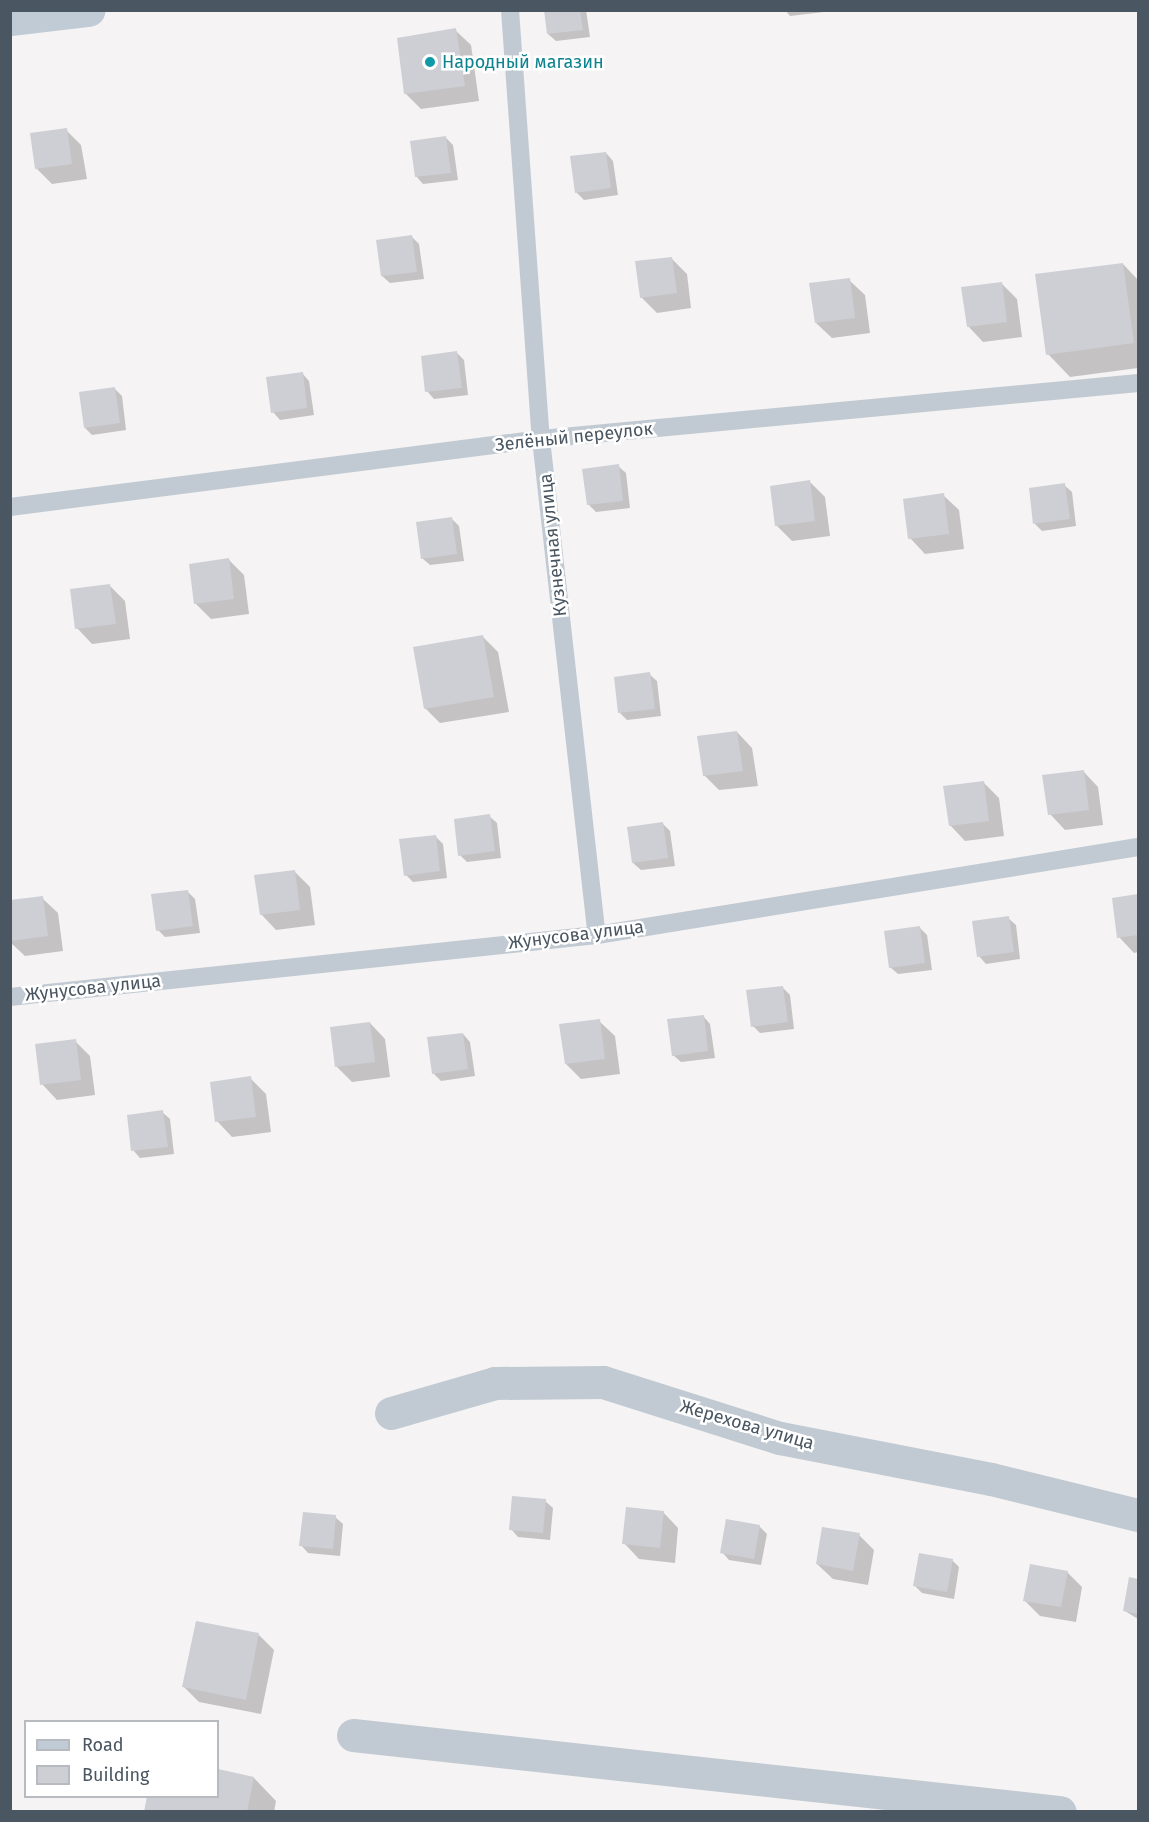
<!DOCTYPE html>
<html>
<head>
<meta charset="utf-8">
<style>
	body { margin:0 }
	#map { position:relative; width:1149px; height:1822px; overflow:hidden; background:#f5f3f3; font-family:"Fira Sans",sans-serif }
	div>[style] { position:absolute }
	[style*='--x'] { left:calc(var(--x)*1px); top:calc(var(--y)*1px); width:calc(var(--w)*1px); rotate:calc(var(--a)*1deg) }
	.shadow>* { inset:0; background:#0003 }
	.building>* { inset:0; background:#cdcfd5 }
	.lane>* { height:18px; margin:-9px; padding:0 9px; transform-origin:9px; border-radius:9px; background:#c1cad2 }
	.street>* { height:33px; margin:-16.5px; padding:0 16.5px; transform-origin:16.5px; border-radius:16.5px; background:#c1cad2 }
	.secondary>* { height:33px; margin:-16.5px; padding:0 16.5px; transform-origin:16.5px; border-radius:16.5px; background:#c1cbd6 }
	.dots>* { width:16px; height:16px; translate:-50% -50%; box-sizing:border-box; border:3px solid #fff; border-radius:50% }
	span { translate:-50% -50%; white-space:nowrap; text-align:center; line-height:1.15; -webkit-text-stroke:5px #fff; paint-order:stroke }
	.culture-label { font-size:18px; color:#0d838f }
	.left { translate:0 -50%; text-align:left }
	.street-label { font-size:18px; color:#4a5661 }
	.frame { position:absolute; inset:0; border:12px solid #4a5661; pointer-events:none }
	.legend { position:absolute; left:24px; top:1720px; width:195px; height:78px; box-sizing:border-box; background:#fff; border:2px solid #b7bbc0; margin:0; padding:8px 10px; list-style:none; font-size:18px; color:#4a5661 }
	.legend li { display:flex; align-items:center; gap:12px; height:30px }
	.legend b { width:30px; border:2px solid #b7bbc0 }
</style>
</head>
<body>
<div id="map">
	<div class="shadow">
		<i style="clip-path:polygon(545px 10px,586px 10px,590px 37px,556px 41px,548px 34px)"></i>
		<i style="clip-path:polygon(785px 10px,824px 10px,824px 12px,790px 16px)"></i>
		<i style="clip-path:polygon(455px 30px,471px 45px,479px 101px,421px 109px,405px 93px)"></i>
		<i style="clip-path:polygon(66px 130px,81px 145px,87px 179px,52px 184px,37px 169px)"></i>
		<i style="clip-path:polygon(446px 138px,453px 145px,458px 180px,423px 184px,416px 176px)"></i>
		<i style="clip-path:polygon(606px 153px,613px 161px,618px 195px,584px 200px,576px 192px)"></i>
		<i style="clip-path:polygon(412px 237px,419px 244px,424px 279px,390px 283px,382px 276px)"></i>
		<i style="clip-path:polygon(671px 258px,687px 274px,691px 308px,657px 313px,641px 297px)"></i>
		<i style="clip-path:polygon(1123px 264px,1138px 280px,1138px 368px,1070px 377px,1048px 354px)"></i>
		<i style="clip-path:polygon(849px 280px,865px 295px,870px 333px,832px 338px,816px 323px)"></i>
		<i style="clip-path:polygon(1001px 283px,1017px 299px,1022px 337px,983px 342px,968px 326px)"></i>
		<i style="clip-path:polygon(457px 353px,464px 360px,468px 395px,434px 399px,427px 391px)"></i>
		<i style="clip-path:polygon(302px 373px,309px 381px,314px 415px,280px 420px,273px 412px)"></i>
		<i style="clip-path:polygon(115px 389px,122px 396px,126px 430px,92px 435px,85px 428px)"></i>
		<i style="clip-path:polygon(618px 466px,626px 473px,630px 508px,596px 512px,588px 504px)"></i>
		<i style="clip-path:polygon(810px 482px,825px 497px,830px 536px,792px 541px,776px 525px)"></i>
		<i style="clip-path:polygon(1064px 485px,1072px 492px,1076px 526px,1042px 531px,1035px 524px)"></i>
		<i style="clip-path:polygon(943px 495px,959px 510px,964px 549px,925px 554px,910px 538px)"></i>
		<i style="clip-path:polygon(452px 519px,459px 526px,464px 561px,430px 565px,422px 558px)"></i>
		<i style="clip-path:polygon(229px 560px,244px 575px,249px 614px,211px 619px,195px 603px)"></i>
		<i style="clip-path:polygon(110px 586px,125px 601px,130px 639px,92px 644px,77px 628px)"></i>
		<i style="clip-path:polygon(483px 637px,498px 652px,509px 712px,440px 723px,425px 708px)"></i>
		<i style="clip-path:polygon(649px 674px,657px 681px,661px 716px,627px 720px,620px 713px)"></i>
		<i style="clip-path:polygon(737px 732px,752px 748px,758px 786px,719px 790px,704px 775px)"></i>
		<i style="clip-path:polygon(1083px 771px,1098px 787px,1103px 825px,1065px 830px,1050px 814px)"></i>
		<i style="clip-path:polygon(983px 782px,999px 798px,1004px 836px,965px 841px,950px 825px)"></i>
		<i style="clip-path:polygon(489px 816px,497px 823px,501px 858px,467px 862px,460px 855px)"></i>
		<i style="clip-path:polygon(663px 824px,670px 831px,675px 866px,641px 870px,633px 863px)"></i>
		<i style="clip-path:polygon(435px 836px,443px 844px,447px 878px,413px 882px,406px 875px)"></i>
		<i style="clip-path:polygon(294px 871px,310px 887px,315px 925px,276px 930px,261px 914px)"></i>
		<i style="clip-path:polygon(187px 891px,195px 899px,200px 933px,165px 937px,158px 930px)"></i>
		<i style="clip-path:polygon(1138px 896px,1138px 952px,1134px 953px,1119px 937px,1114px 899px)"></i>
		<i style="clip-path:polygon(42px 898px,58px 913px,63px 951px,25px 956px,10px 942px,10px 902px)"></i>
		<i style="clip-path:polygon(1008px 918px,1016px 925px,1020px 959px,986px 964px,979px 956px)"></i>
		<i style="clip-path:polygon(920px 928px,927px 935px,932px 970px,898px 974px,890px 967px)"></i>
		<i style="clip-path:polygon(782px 987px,790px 995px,794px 1029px,760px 1033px,753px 1026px)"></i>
		<i style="clip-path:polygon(703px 1016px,710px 1024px,715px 1058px,681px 1062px,673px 1055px)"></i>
		<i style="clip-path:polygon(599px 1021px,615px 1036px,620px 1074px,581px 1079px,566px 1064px)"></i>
		<i style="clip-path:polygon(370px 1023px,385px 1039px,390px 1077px,352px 1082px,336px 1066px)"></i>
		<i style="clip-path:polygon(463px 1034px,470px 1042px,475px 1076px,441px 1081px,433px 1073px)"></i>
		<i style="clip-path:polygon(75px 1041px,90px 1056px,95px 1095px,57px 1100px,42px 1084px)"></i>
		<i style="clip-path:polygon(250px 1078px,266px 1094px,271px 1132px,232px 1137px,217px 1121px)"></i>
		<i style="clip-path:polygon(162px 1112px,170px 1119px,174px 1154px,140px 1158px,133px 1150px)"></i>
		<i style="clip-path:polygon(545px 1501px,553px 1508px,550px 1540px,518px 1537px,511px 1529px)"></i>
		<i style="clip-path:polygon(663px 1512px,678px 1528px,675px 1563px,639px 1559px,624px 1543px)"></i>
		<i style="clip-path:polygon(335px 1517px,343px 1524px,340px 1556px,308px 1553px,301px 1545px)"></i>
		<i style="clip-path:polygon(759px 1526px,767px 1534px,761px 1565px,729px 1560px,722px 1552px)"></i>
		<i style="clip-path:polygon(859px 1535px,874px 1550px,868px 1585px,833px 1579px,817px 1564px)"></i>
		<i style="clip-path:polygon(952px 1560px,959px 1567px,954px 1599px,922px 1593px,915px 1586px)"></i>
		<i style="clip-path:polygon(1067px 1572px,1082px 1587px,1076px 1622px,1040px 1616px,1025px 1601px)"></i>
		<i style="clip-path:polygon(1130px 1579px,1138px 1581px,1138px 1619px,1125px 1611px)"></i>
		<i style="clip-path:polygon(259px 1635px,274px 1650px,261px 1714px,199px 1702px,184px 1687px)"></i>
		<i style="clip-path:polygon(218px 1770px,254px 1778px,276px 1801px,274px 1812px,146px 1812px,218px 1796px)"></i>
	</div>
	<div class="building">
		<i style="clip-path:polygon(544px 10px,580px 10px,583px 30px,547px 34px)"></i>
		<i style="clip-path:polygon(456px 28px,465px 86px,404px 94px,397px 38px)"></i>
		<i style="clip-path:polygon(67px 128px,72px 164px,35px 169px,30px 133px)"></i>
		<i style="clip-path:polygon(446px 136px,451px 173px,415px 177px,410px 141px)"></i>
		<i style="clip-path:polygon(606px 152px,611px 188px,575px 193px,570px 156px)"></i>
		<i style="clip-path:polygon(412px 235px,417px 272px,381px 276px,376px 240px)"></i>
		<i style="clip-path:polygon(672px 257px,677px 293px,640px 298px,635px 261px)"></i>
		<i style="clip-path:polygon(1123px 263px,1134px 343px,1046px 355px,1035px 274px)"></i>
		<i style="clip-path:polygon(850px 278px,855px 318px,815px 323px,809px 283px)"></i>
		<i style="clip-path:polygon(1002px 282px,1007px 322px,967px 327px,961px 287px)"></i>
		<i style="clip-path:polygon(457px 351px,462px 388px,425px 392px,421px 356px)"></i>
		<i style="clip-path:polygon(303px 372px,307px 408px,271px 413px,266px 377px)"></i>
		<i style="clip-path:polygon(115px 387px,120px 423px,84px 428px,79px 392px)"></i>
		<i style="clip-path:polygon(619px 464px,623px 501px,587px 505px,582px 469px)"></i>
		<i style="clip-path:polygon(810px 480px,815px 521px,775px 526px,770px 486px)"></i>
		<i style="clip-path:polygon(1065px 483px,1070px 519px,1033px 524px,1029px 488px)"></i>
		<i style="clip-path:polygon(944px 493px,949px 534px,908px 539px,903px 499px)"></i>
		<i style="clip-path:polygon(452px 517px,457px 554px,421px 559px,416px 522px)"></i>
		<i style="clip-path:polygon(229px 558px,234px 599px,194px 604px,189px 564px)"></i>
		<i style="clip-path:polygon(110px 584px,116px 624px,75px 629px,70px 589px)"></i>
		<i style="clip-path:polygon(483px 635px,494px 697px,424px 709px,413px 647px)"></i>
		<i style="clip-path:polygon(650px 672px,655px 709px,618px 713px,614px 677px)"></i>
		<i style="clip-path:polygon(737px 731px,743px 771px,703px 776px,697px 736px)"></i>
		<i style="clip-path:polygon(1084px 770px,1089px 810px,1048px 815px,1042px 775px)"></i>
		<i style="clip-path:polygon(984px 781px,989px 821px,949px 826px,943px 786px)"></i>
		<i style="clip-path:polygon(490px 814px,495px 851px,458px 856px,454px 819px)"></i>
		<i style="clip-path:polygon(663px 822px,668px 858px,632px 863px,627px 827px)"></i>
		<i style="clip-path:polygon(436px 835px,440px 871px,404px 876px,399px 839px)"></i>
		<i style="clip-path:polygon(295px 870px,300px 910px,260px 915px,254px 875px)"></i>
		<i style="clip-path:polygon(188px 890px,193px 926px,156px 931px,151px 894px)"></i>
		<i style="clip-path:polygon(1138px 894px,1138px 935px,1117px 938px,1112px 898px)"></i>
		<i style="clip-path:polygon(43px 896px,48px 936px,10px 941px,10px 900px)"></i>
		<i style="clip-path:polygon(1009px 916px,1014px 952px,977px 957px,972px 921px)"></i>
		<i style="clip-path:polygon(920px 926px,925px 963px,889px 968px,884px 931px)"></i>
		<i style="clip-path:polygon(783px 986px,788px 1022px,751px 1027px,746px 990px)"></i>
		<i style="clip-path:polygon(704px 1015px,708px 1051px,672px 1056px,667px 1019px)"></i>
		<i style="clip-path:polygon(600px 1019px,605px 1059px,565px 1064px,559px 1024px)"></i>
		<i style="clip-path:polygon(370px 1022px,375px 1062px,335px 1067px,330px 1027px)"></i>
		<i style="clip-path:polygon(463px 1033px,468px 1069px,432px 1074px,427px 1037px)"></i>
		<i style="clip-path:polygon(76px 1039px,81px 1080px,40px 1085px,35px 1044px)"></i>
		<i style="clip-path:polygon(251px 1076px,256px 1117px,215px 1122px,210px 1082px)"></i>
		<i style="clip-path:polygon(163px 1110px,168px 1147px,131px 1151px,127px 1115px)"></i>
		<i style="clip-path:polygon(512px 1496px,546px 1499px,543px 1533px,509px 1530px)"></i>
		<i style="clip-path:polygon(626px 1507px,664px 1511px,660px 1548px,622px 1544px)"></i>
		<i style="clip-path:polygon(303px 1512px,336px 1515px,333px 1549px,299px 1546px)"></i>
		<i style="clip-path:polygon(726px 1519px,760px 1525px,754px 1559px,720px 1553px)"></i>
		<i style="clip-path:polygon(822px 1527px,860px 1533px,853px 1571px,816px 1564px)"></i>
		<i style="clip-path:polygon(919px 1553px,953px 1559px,947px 1592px,913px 1586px)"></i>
		<i style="clip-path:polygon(1030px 1564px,1068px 1571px,1061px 1607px,1023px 1601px)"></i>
		<i style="clip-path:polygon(1129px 1577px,1138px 1579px,1138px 1614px,1123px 1611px)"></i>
		<i style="clip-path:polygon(196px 1621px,259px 1633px,246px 1700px,182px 1687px)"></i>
		<i style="clip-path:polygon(218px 1769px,254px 1777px,247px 1812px,144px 1812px,147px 1796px,218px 1796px)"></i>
	</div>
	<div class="lane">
		<i style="--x:510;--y:10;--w:430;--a:85.9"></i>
		<i style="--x:541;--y:439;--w:499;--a:83.6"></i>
		<i style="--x:10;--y:507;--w:535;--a:-7.3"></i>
		<i style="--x:541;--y:439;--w:600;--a:-5.36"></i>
		<i style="--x:10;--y:997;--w:590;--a:-6.03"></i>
		<i style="--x:597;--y:935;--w:548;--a:-9.24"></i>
	</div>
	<div class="street">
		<i style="--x:391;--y:1413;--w:108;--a:-16.1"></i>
		<i style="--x:495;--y:1383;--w:108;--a:-0.5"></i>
		<i style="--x:603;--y:1382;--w:186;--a:17.6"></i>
		<i style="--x:780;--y:1438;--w:215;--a:11"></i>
		<i style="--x:991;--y:1479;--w:151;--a:13.8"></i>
		<i style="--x:353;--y:1735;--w:711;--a:6.22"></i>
	</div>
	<div class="secondary">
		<i style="--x:10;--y:19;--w:79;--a:-6.6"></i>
	</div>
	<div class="dots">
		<i style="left:430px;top:62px;background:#0f9aa8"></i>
	</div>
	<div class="culture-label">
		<span class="left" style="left:442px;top:62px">Народный магазин</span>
	</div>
	<div class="street-label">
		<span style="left:574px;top:437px;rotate:-6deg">Зелёный переулок</span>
		<span style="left:553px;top:545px;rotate:-96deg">Кузнечная улица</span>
		<span style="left:576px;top:935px;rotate:-7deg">Жунусова улица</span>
		<span style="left:93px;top:988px;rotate:-6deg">Жунусова улица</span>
		<span style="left:747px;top:1425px;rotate:16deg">Жерехова улица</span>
	</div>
	<div class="frame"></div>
	<ul class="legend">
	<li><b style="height:8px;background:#c1cbd6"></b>Road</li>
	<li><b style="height:16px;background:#cdcfd5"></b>Building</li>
	</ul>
</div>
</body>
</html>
